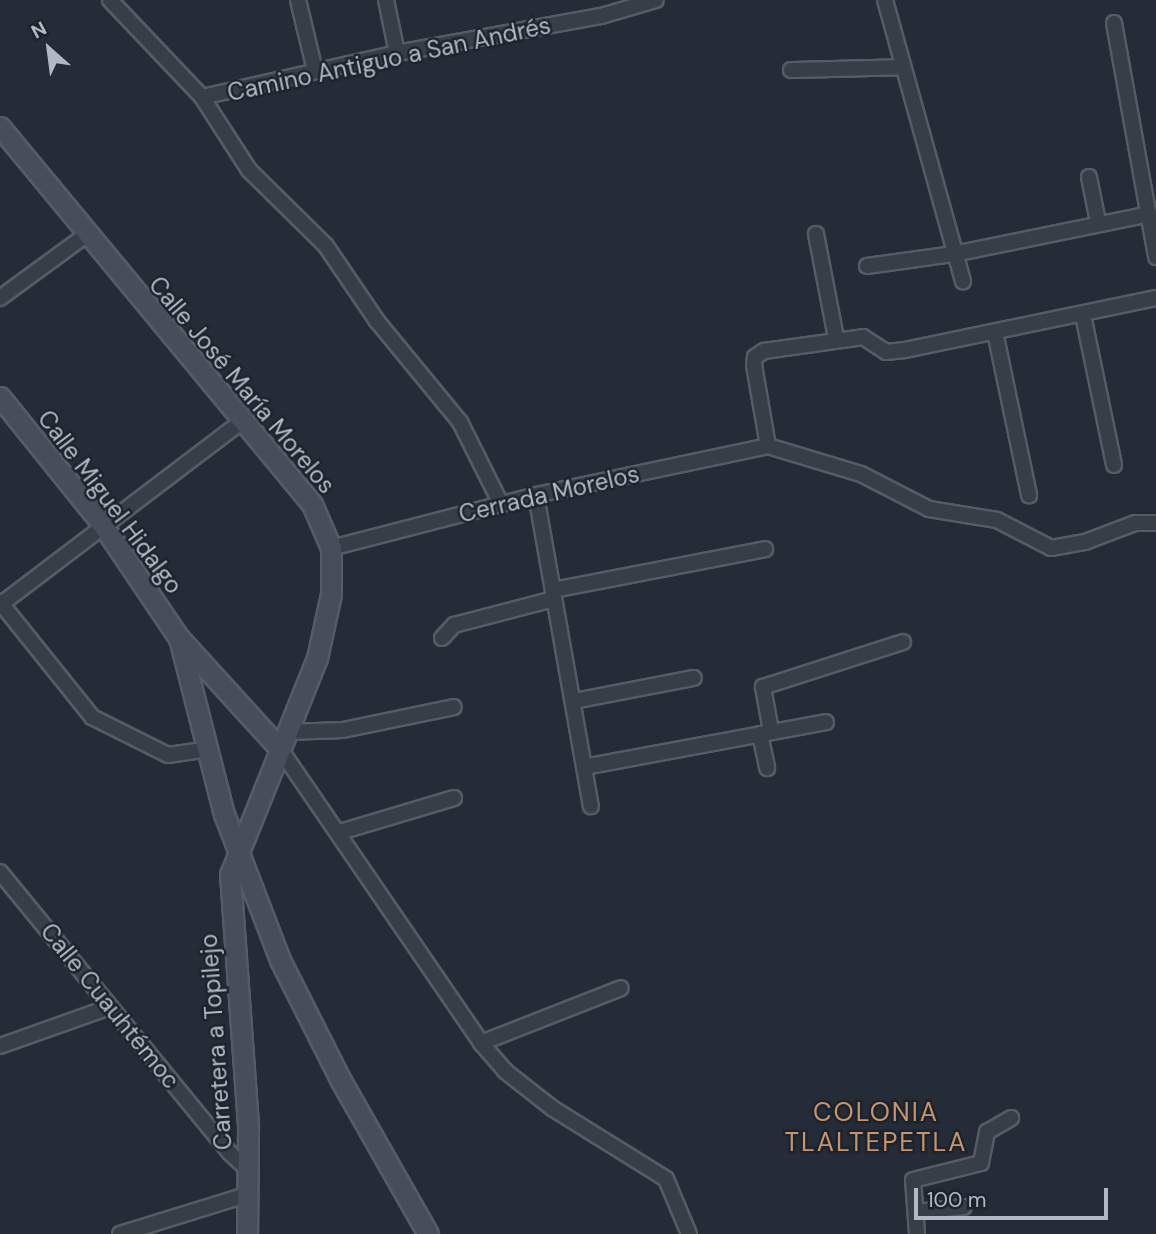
<!DOCTYPE html>
<html>
<head>
<meta charset="utf-8">
<style>
	body { margin:0 }
	#map { position:relative; width:1156px; height:1234px; overflow:hidden; background:#242c38; font-family:"DM Sans",sans-serif }
	div>[style] { position:absolute }
	[style*='--x'] { left:calc(var(--x)*1px); top:calc(var(--y)*1px); width:calc(var(--w)*1px); rotate:calc(var(--a)*1deg) }
	.roads { filter:drop-shadow(2px 0 #565c66) drop-shadow(-2px 0 #565c66) drop-shadow(0 2px #565c66) drop-shadow(0 -2px #565c66) }
	.street>* { height:14px; margin:-7px; padding:0 7px; transform-origin:7px; border-radius:7px; background:#383e48 }
	.secondary>* { height:19px; margin:-9.5px; padding:0 9.5px; transform-origin:9.5px; border-radius:9.5px; background:#464e5b }
	span { translate:-50% -50%; white-space:nowrap; text-align:center; line-height:1.15; -webkit-text-stroke:5px #1d232d; paint-order:stroke }
	.street-label { font-size:24px; color:#b3b9c4 }
	.neighbourhood-label { font-size:26px; color:#c8946a; letter-spacing:2px }
	.north { position:absolute; left:14px; top:14px; width:70px; height:70px; -webkit-text-stroke:5px #1d232d; paint-order:stroke; rotate:332deg; font-size:19px; font-weight:700; line-height:28px; text-align:center; color:#b3b9c4 }
	.north::after { content:''; display:block; margin:auto; width:24px; height:32px; background:#b3b9c4; clip-path:polygon(50% 0,100% 100%,50% 72%,0 100%) }
	.scale { position:absolute; left:914px; top:1188px; width:194px; height:32px; box-sizing:border-box; border:4px solid #b3b9c4; border-top:0; padding-left:9px; font-size:21px; line-height:24px; white-space:nowrap; color:#b3b9c4; -webkit-text-stroke:5px #1d232d; paint-order:stroke }
</style>
</head>
<body>
<div id="map">
	<div class="roads">
		<div class="street">
			<i style="--x:110;--y:0;--w:134;--a:46.5"></i>
			<i style="--x:202;--y:97;--w:87;--a:57.2"></i>
			<i style="--x:249;--y:170;--w:108;--a:44.6"></i>
			<i style="--x:326;--y:246;--w:91;--a:55.8"></i>
			<i style="--x:377;--y:321;--w:131;--a:50.6"></i>
			<i style="--x:460;--y:422;--w:92;--a:63.4"></i>
			<i style="--x:298;--y:0;--w:73;--a:76.5"></i>
			<i style="--x:386;--y:0;--w:54;--a:78.3"></i>
			<i style="--x:885;--y:0;--w:292;--a:74.5"></i>
			<i style="--x:1114;--y:23;--w:238;--a:79.8"></i>
			<i style="--x:791;--y:70;--w:112;--a:-1.5"></i>
			<i style="--x:202;--y:97;--w:200;--a:-12.7"></i>
			<i style="--x:397;--y:53;--w:207;--a:-10.3"></i>
			<i style="--x:601;--y:16;--w:57;--a:-16.2"></i>
			<i style="--x:1089;--y:177;--w:46;--a:78.7"></i>
			<i style="--x:816;--y:234;--w:106;--a:79.1"></i>
			<i style="--x:867;--y:266;--w:88;--a:-7.9"></i>
			<i style="--x:954;--y:254;--w:200;--a:-11.5"></i>
			<i style="--x:0;--y:298;--w:107;--a:-36.2"></i>
			<i style="--x:1083;--y:315;--w:153;--a:78.3"></i>
			<i style="--x:995;--y:332;--w:167;--a:78.2"></i>
			<i style="--x:768;--y:446;--w:82;--a:-99.8"></i>
			<i style="--x:754;--y:365;--w:8;--a:-83"></i>
			<i style="--x:755;--y:357;--w:11;--a:-34"></i>
			<i style="--x:764;--y:351;--w:100;--a:-8"></i>
			<i style="--x:863;--y:337;--w:27;--a:33"></i>
			<i style="--x:886;--y:352;--w:19;--a:-6"></i>
			<i style="--x:905;--y:350;--w:256;--a:-11.7"></i>
			<i style="--x:536;--y:495;--w:316;--a:80"></i>
			<i style="--x:331;--y:548;--w:212;--a:-14.5"></i>
			<i style="--x:536;--y:495;--w:237;--a:-11.9"></i>
			<i style="--x:768;--y:446;--w:97;--a:16.8"></i>
			<i style="--x:861;--y:474;--w:76;--a:27.2"></i>
			<i style="--x:929;--y:509;--w:69;--a:9.2"></i>
			<i style="--x:997;--y:520;--w:61;--a:27.4"></i>
			<i style="--x:1051;--y:548;--w:35;--a:-10"></i>
			<i style="--x:1085;--y:542;--w:53;--a:-20.8"></i>
			<i style="--x:1135;--y:523;--w:21;--a:0"></i>
			<i style="--x:553;--y:590;--w:216;--a:-10.9"></i>
			<i style="--x:0;--y:602;--w:147;--a:51.3"></i>
			<i style="--x:92;--y:717;--w:85;--a:26.6"></i>
			<i style="--x:168;--y:755;--w:41;--a:-8.3"></i>
			<i style="--x:0;--y:605;--w:303;--a:-37.2"></i>
			<i style="--x:442;--y:638;--w:18;--a:-47"></i>
			<i style="--x:454;--y:625;--w:103;--a:-14.6"></i>
			<i style="--x:574;--y:701;--w:122;--a:-10.9"></i>
			<i style="--x:771;--y:731;--w:45;--a:-100.3"></i>
			<i style="--x:763;--y:687;--w:147;--a:-17.8"></i>
			<i style="--x:288;--y:732;--w:55;--a:-2.1"></i>
			<i style="--x:343;--y:730;--w:113;--a:-11.7"></i>
			<i style="--x:760;--y:734;--w:35;--a:78"></i>
			<i style="--x:280;--y:749;--w:356;--a:55.6"></i>
			<i style="--x:481;--y:1043;--w:37;--a:49"></i>
			<i style="--x:505;--y:1071;--w:60;--a:38.2"></i>
			<i style="--x:552;--y:1108;--w:134;--a:31.9"></i>
			<i style="--x:666;--y:1179;--w:60;--a:67.3"></i>
			<i style="--x:584;--y:767;--w:246;--a:-10.5"></i>
			<i style="--x:340;--y:832;--w:119;--a:-16.6"></i>
			<i style="--x:0;--y:872;--w:363;--a:50.7"></i>
			<i style="--x:230;--y:1153;--w:26;--a:43"></i>
			<i style="--x:481;--y:1043;--w:150;--a:-21.4"></i>
			<i style="--x:0;--y:1046;--w:117;--a:-19.5"></i>
			<i style="--x:916;--y:1212;--w:48;--a:-5.9"></i>
			<i style="--x:120;--y:1234;--w:135;--a:-17.2"></i>
			<i style="--x:917;--y:1234;--w:54;--a:-94.2"></i>
			<i style="--x:913;--y:1180;--w:70;--a:-14"></i>
			<i style="--x:981;--y:1163;--w:32;--a:-79"></i>
			<i style="--x:987;--y:1132;--w:28;--a:-30"></i>
		</div>
		<div class="secondary">
			<i style="--x:0;--y:127;--w:489;--a:50.4"></i>
			<i style="--x:312;--y:504;--w:48;--a:66.6"></i>
			<i style="--x:331;--y:548;--w:46;--a:90"></i>
			<i style="--x:331;--y:594;--w:66;--a:102.3"></i>
			<i style="--x:317;--y:658;--w:233;--a:111.9"></i>
			<i style="--x:230;--y:874;--w:255;--a:85.9"></i>
			<i style="--x:248;--y:1128;--w:106;--a:90.5"></i>
			<i style="--x:0;--y:397;--w:163;--a:51.2"></i>
			<i style="--x:102;--y:524;--w:138;--a:56"></i>
			<i style="--x:179;--y:638;--w:150;--a:47.7"></i>
			<i style="--x:179;--y:638;--w:182;--a:75.7"></i>
			<i style="--x:224;--y:814;--w:156;--a:69"></i>
			<i style="--x:280;--y:960;--w:133;--a:63.2"></i>
			<i style="--x:340;--y:1079;--w:178;--a:60.4"></i>
		</div>
	</div>
	<div class="street-label">
		<span style="left:389px;top:59px;rotate:-12deg">Camino Antiguo a San Andrés</span>
		<span style="left:242px;top:385px;rotate:50deg">Calle José María Morelos</span>
		<span style="left:549px;top:494px;rotate:-13deg">Cerrada Morelos</span>
		<span style="left:110px;top:502px;rotate:53deg">Calle Miguel Hidalgo</span>
		<span style="left:110px;top:1006px;rotate:51deg">Calle Cuauhtémoc</span>
		<span style="left:216px;top:1042px;rotate:-94deg">Carretera a Topilejo</span>
	</div>
	<div class="neighbourhood-label">
		<span style="left:876px;top:1128px">COLONIA<br>TLALTEPETLA</span>
	</div>
	<div class="north">N</div>
	<div class="scale">100 m</div>
</div>
</body>
</html>
